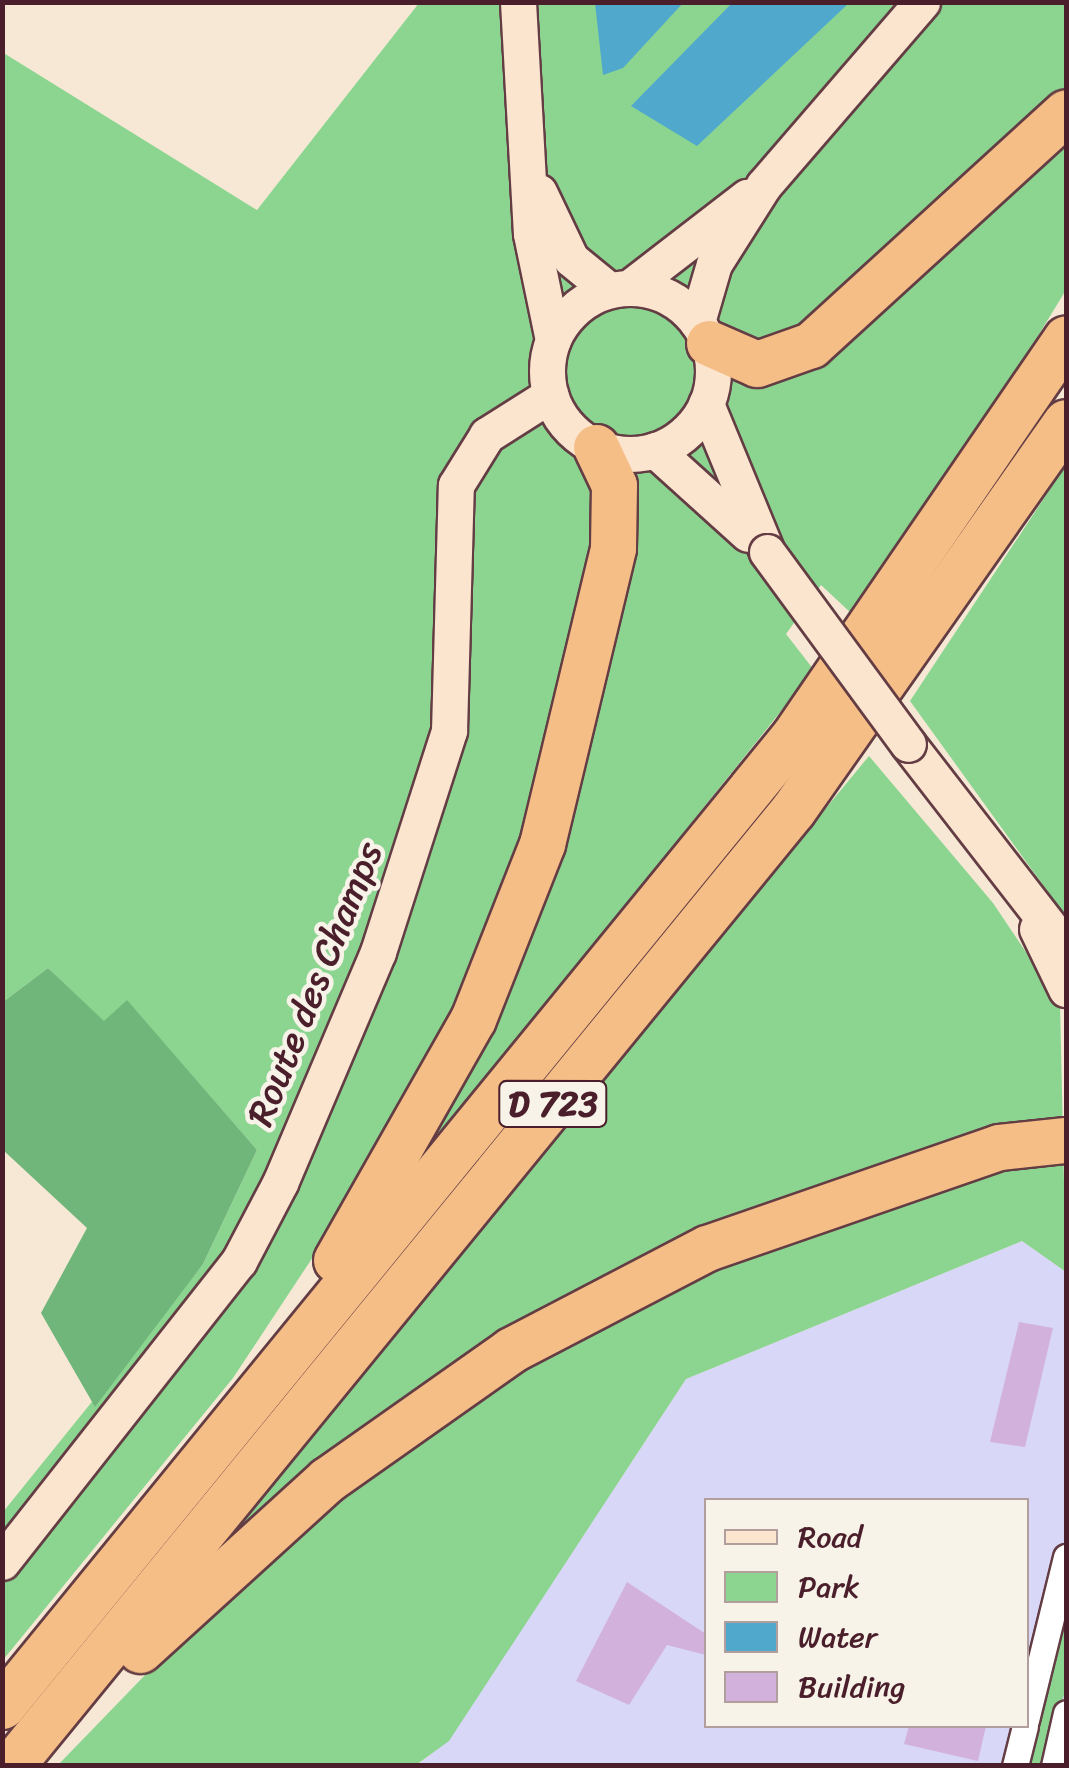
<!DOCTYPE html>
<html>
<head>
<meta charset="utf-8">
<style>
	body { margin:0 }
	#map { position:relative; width:1069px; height:1768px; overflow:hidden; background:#f6e8d5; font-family:Sriracha,sans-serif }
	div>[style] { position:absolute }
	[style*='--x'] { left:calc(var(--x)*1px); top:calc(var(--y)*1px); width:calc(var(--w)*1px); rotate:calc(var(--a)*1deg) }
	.built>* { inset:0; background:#d8d7f8 }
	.green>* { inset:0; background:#8bd591 }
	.forest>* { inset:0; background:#70b67b }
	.water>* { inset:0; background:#51a8cd }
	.building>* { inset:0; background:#d2b2dc }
	.roads { filter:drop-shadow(2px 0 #643d44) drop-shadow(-2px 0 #643d44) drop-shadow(0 2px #643d44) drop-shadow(0 -2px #643d44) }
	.street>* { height:25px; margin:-12.5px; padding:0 12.5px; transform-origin:12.5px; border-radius:12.5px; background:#fff }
	.secondary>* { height:35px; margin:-17.5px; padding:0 17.5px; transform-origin:17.5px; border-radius:17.5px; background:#fbe5cf }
	.secondary>.ring { margin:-17.5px; padding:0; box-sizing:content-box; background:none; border:35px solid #fbe5cf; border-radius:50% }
	.highway>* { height:45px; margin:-22.5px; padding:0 22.5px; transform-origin:22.5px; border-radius:22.5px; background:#f6be87 }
	.bridges { filter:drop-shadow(2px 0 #643d44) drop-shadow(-2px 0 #643d44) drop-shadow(0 2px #643d44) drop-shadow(0 -2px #643d44) }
	.secondary-bridge>* { height:35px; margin:-17.5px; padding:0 17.5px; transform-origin:17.5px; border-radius:17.5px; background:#fbe5cf }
	span { translate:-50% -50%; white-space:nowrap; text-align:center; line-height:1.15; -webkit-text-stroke:9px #f7f3e8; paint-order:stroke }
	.shield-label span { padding:2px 8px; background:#f7f3e8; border:2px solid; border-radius:8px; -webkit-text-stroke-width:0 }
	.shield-label { font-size:35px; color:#4a1f2b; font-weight:700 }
	.street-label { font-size:38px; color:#4a1f2b }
	.frame { position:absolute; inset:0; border:5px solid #4a1f2b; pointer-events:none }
	.legend { position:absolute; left:704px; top:1498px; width:325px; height:230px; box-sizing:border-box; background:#f7f3e8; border:2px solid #b29e9c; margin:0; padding:12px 18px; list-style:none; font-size:30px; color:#4a1f2b }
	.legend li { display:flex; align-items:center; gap:20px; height:50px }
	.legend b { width:50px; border:2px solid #b29e9c }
</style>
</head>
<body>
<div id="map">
	<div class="built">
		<i style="clip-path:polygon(evenodd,1022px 1241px,1066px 1272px,1066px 1765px,416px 1766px,449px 1740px,686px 1379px,1022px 1241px,706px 1500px,1026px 1500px,1026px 1726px,706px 1726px,706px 1500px)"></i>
	</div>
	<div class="green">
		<i style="clip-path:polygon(419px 3px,1066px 3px,1066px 290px,935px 504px,852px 614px,821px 585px,786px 634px,814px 670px,415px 1167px,385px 1148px,233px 1378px,3px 1660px,3px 1512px,203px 1264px,257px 1150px,127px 1001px,104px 1022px,48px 968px,3px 1002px,2px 52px,257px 210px)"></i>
		<i style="clip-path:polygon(1066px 465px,1066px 917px,910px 701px)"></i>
		<i style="clip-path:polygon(869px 756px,993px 903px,1060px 1003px,1066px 1272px,1022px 1241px,686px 1379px,449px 1741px,416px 1765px,57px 1766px,239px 1578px,215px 1547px)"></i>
		<i style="clip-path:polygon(1066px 1599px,1066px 1686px,1047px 1765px,1027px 1766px)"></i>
	</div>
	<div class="forest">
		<i style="clip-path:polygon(48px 968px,104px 1021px,127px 1000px,257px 1150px,203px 1264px,95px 1407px,41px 1313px,87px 1228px,3px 1150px,3px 1002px)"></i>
	</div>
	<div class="water">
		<i style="clip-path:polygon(733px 2px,849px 3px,697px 146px,631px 106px)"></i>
		<i style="clip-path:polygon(595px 3px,595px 2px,683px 3px,623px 68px,603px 75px)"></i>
	</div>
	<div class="building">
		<i style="clip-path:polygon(1019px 1322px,1053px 1328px,1025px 1447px,990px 1442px)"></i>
		<i style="clip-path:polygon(627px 1582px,706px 1634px,706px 1655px,667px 1645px,629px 1705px,576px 1681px)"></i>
		<i style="clip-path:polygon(909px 1726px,986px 1726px,978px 1761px,904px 1744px)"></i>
	</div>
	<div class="roads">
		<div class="street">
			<i style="--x:1026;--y:1720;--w:168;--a:-76.2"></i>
			<i style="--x:1015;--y:1766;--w:41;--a:-76"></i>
			<i style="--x:1054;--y:1766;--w:54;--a:-77.2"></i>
		</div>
		<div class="secondary">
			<i style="--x:518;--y:2;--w:232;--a:86.8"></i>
			<i style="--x:531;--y:234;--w:108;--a:78.3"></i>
			<i style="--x:539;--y:192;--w:74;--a:64.5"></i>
			<i style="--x:571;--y:259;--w:49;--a:39.2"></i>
			<i style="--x:630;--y:287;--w:148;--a:-37.6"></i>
			<i class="ring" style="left:547px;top:288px;width:131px;height:131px"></i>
			<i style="--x:697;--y:322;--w:60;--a:-73.7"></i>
			<i style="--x:714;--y:264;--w:93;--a:-57.7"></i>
			<i style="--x:764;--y:185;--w:242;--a:-49.2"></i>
			<i style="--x:706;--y:404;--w:160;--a:67.6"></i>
			<i style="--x:655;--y:450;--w:125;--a:42.1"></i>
			<i style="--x:908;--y:744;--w:258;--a:52.2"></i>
			<i style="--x:1037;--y:929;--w:67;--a:64.2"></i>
			<i style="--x:2;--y:1562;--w:383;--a:-51.8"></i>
			<i style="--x:239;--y:1261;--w:88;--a:-62.3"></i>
			<i style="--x:280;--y:1183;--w:251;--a:-67"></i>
			<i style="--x:378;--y:952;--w:232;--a:-72.2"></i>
			<i style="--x:449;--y:731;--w:246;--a:-88.4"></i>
			<i style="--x:456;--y:485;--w:59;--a:-58.2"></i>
			<i style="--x:487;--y:435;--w:75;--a:-32.4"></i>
		</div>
		<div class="highway">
			<i style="--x:709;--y:343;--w:52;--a:23.6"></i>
			<i style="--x:757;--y:364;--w:57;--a:-19.4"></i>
			<i style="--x:811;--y:345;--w:345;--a:-42.4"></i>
			<i style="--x:336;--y:1260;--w:277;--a:-60.4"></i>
			<i style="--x:473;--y:1019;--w:188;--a:-68.5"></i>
			<i style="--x:542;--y:844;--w:304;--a:-76.5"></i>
			<i style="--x:613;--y:548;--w:63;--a:-89.1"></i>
			<i style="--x:614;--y:485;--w:42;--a:-115.3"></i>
			<i style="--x:140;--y:1650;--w:253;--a:-42.3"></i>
			<i style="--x:327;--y:1480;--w:225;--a:-35.2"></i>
			<i style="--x:511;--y:1350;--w:221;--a:-27.5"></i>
			<i style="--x:707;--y:1248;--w:309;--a:-19.1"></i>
			<i style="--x:999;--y:1147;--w:67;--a:-6"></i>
			<i style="--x:2;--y:1706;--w:1251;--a:-50.78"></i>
			<i style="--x:793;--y:737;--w:483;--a:-55.6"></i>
			<i style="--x:11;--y:1766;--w:1235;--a:-50.72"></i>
			<i style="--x:793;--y:810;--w:474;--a:-54.9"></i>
		</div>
	</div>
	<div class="bridges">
		<div class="secondary-bridge">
			<i style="--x:767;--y:552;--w:238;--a:53.7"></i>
		</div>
	</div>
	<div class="shield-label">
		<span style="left:553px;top:1104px">D 723</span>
	</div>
	<div class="street-label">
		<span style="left:315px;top:984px;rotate:-68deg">Route des Champs</span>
	</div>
	<div class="frame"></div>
	<ul class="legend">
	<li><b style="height:12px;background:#fbe5cf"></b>Road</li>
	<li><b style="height:28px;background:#8bd591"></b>Park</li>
	<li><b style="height:28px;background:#51a8cd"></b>Water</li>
	<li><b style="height:28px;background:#d2b2dc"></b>Building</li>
	</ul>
</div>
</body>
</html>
